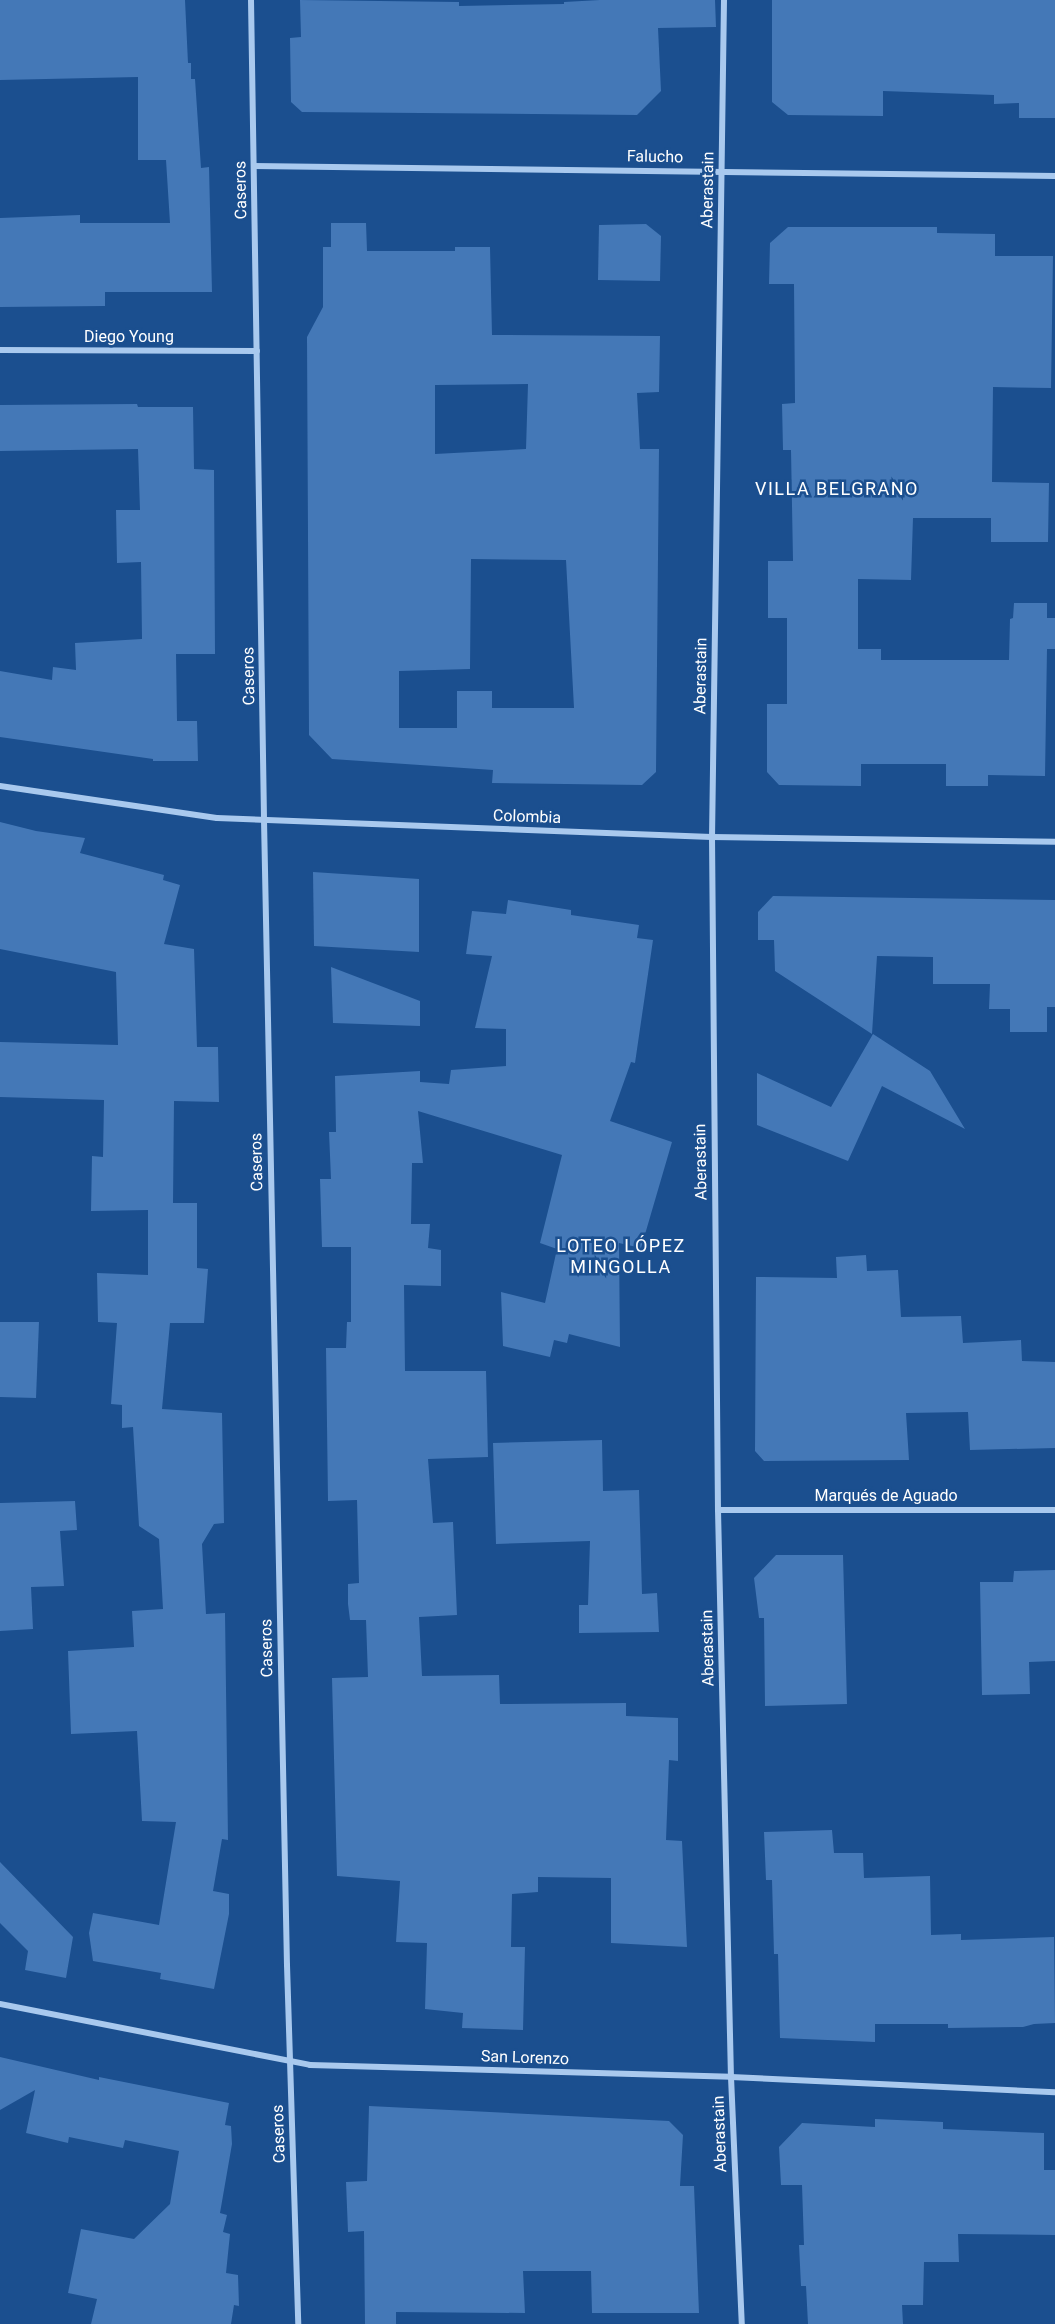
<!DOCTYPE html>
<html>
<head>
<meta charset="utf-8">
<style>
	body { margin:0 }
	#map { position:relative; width:1055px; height:2324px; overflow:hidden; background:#1b4f8f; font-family:Roboto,sans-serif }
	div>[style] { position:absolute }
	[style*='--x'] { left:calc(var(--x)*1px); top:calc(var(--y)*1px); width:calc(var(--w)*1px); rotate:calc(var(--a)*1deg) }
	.building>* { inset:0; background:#4478b7 }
	.minor>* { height:6px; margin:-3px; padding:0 3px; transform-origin:3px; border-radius:3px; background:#a9c9ee }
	span { translate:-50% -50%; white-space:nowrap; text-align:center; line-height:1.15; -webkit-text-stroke:5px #1b4f8f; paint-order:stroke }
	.street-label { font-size:16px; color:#fff }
	.neighbourhood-label { font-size:18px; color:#fff; letter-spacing:1.5px }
</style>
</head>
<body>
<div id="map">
	<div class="building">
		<i style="clip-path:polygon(0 0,185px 0,188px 63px,191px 63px,191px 79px,195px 79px,201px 168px,209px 167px,212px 292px,105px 292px,105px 306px,0 307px,0 218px,80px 215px,80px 223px,170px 223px,166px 160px,138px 160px,138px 77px,0 80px)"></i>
		<i style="clip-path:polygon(300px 0,459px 2px,459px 6px,564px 4px,564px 2px,600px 0,715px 0,716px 27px,658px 28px,661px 91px,637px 115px,302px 112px,291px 102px,290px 38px,301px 37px)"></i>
		<i style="clip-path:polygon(772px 0,1055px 0,1055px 118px,1019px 118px,1019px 103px,994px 104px,994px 95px,883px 91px,883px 116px,788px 115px,772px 102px)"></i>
		<i style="clip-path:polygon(evenodd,331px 223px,366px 223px,367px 251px,455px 251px,455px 247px,490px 247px,492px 335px,660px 336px,659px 392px,637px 393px,640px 449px,659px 449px,656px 772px,642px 785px,492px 783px,493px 770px,332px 759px,309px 735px,307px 337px,323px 307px,323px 247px,331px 247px,331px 223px,528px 384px,526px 449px,435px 454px,435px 385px,528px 384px,331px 223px,471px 559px,566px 560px,574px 708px,492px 708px,492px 691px,457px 691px,457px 728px,399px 728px,399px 671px,470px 669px,471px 559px)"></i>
		<i style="clip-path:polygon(646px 224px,661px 236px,660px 281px,598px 280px,599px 225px)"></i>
		<i style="clip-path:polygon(788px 227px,937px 227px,937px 233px,995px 234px,995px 256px,1053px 256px,1051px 388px,993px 387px,992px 482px,1049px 483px,1048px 542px,991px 542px,991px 518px,913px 518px,911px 580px,858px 579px,858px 649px,881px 649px,881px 660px,1009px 660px,1010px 619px,1013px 618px,1014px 603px,1047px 603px,1047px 618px,1055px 618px,1055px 649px,1047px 649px,1045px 776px,988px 775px,988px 786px,946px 786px,946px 764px,861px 764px,861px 786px,779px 785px,767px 772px,767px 704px,787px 704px,787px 618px,768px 618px,768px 561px,793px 561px,791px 450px,783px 450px,782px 404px,795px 403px,794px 284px,769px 284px,770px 243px)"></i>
		<i style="clip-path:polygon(137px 404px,138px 407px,193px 407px,194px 469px,214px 470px,215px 654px,176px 654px,177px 721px,197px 721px,198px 761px,153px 761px,153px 759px,0 737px,0 671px,52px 680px,53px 667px,76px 670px,75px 643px,142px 639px,141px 562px,117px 563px,116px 510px,140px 510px,138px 449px,0 451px,0 405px)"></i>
		<i style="clip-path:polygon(0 822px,36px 831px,85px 838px,80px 853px,164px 875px,163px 880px,180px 885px,164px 944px,194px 949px,197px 1047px,218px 1047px,219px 1102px,174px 1101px,173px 1203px,197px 1203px,197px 1268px,208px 1269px,204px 1323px,170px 1323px,162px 1409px,222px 1413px,224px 1523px,214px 1524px,202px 1544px,206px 1614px,225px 1613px,228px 1840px,222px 1839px,213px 1891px,229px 1894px,229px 1914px,214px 1989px,160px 1979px,161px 1973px,93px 1961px,89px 1933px,93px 1913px,159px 1925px,176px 1822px,142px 1821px,137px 1731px,71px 1734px,68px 1651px,134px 1647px,132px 1611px,163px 1609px,159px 1539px,139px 1526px,133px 1427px,122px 1428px,122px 1405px,111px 1404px,117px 1323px,98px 1322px,97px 1273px,148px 1275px,148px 1210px,91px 1211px,92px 1156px,103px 1157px,104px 1100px,0 1097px,0 1042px,118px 1045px,116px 972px,0 949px)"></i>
		<i style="clip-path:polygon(313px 872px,419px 879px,419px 952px,314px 946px)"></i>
		<i style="clip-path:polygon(773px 896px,1055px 900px,1055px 1007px,1047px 1007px,1047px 1032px,1010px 1032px,1010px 1009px,989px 1009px,990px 984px,933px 984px,933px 957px,877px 956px,872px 1034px,775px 971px,774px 940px,758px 940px,758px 912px)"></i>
		<i style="clip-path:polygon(508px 900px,571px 910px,571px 915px,639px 925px,637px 938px,653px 940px,635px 1063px,631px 1062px,610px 1121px,672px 1142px,641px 1248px,619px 1243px,620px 1347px,569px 1334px,567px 1343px,554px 1340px,550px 1357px,503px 1346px,501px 1292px,545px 1303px,557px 1249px,540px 1243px,562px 1155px,418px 1111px,423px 1163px,412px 1163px,411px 1224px,430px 1224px,428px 1248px,441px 1250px,441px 1286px,404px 1285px,405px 1371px,486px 1371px,488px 1457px,428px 1459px,433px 1523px,453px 1522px,457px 1615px,419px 1617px,422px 1676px,499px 1675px,500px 1704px,626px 1703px,626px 1716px,678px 1718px,678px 1761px,669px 1760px,666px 1840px,682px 1841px,687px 1947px,611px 1943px,611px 1878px,538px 1877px,538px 1892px,512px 1894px,511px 1947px,525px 1947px,523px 2030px,462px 2028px,463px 2013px,425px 2009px,427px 1943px,396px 1942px,400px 1881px,337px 1876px,332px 1678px,368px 1677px,366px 1620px,350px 1620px,348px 1604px,348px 1584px,359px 1583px,357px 1500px,328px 1501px,326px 1348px,346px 1348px,347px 1322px,351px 1322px,351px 1247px,322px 1247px,320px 1179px,331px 1179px,329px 1132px,336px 1132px,335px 1076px,420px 1071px,420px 1082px,449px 1084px,451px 1070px,506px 1066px,506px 1029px,475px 1028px,492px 956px,466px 954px,472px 911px,506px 914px)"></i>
		<i style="clip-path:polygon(331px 967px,420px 1001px,420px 1026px,333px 1023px)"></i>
		<i style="clip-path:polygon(873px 1034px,930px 1071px,965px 1129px,882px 1086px,848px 1161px,757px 1125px,757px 1073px,831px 1107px)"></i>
		<i style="clip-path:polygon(866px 1255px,867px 1271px,898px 1270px,901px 1317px,961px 1316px,963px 1343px,1021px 1340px,1022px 1361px,1055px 1362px,1055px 1448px,970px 1450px,968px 1412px,906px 1413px,909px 1460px,764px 1461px,755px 1451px,756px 1277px,837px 1278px,836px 1257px)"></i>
		<i style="clip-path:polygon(0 1322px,39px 1322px,36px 1398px,0 1397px)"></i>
		<i style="clip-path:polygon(602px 1440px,603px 1491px,639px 1490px,642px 1594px,657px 1593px,659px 1632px,579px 1633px,579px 1605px,588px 1605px,590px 1541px,496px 1544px,493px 1443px)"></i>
		<i style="clip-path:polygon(75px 1501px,77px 1530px,60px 1531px,64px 1586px,31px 1587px,33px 1629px,0 1631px,0 1503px)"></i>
		<i style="clip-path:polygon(776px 1555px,843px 1555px,847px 1704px,765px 1706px,764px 1618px,759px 1618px,754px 1578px)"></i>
		<i style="clip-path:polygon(1055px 1570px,1055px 1661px,1029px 1662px,1030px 1694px,982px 1695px,980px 1582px,1013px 1582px,1014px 1571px)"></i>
		<i style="clip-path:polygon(832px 1830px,834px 1853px,863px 1853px,864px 1878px,930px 1876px,931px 1935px,961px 1934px,961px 1940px,1054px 1937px,1055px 2023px,1034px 2024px,1023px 2027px,948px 2028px,948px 2024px,875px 2024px,875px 2042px,780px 2038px,778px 1954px,774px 1954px,772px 1880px,766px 1880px,764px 1832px)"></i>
		<i style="clip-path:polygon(0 1862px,73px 1937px,66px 1978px,25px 1970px,28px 1951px,0 1923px)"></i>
		<i style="clip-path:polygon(0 2057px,99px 2080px,99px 2077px,229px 2103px,225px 2125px,231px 2126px,232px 2144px,220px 2213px,227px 2215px,223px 2232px,230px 2234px,226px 2273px,238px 2275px,239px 2306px,234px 2305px,231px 2324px,91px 2324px,97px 2299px,68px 2293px,81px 2229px,134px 2239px,170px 2204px,179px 2151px,125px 2140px,123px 2148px,69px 2137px,68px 2143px,26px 2133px,35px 2090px,0 2110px)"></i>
		<i style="clip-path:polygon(369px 2106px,669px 2121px,683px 2135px,680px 2186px,694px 2186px,699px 2313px,592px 2313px,591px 2271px,523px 2271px,525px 2313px,396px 2312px,396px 2324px,365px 2324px,364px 2231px,348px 2232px,346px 2182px,367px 2181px)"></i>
		<i style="clip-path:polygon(875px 2119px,943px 2122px,943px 2129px,1044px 2133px,1044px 2170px,1055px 2170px,1055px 2235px,958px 2234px,959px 2262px,924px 2262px,923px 2305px,902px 2305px,903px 2324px,808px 2324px,806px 2286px,801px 2286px,799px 2245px,804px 2245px,802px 2185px,781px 2185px,779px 2147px,802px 2123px,875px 2127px)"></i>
	</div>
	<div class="minor">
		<i style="--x:251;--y:0;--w:820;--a:89.09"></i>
		<i style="--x:264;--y:820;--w:1145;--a:88.85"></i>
		<i style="--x:287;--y:1965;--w:359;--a:88.2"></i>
		<i style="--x:724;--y:0;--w:837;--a:90.82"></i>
		<i style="--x:712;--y:837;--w:673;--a:89.49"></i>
		<i style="--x:718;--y:1510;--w:567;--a:88.69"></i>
		<i style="--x:731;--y:2077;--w:247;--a:87.5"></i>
		<i style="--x:254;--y:166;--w:801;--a:0.72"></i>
		<i style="--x:0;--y:350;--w:257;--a:0.2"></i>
		<i style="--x:0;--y:786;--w:219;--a:8.4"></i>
		<i style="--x:217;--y:818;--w:495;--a:2.2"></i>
		<i style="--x:712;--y:837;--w:343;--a:0.8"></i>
		<i style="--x:718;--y:1510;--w:337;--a:0"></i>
		<i style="--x:0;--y:2004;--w:316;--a:11.1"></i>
		<i style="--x:310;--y:2065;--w:421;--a:1.6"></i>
		<i style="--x:731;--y:2077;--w:324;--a:2.7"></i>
	</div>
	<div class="street-label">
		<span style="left:655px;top:157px;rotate:1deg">Falucho</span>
		<span style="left:241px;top:190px;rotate:-91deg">Caseros</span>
		<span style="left:708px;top:190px;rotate:-89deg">Aberastain</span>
		<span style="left:129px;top:337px">Diego Young</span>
		<span style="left:249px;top:676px;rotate:-91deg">Caseros</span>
		<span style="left:701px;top:676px;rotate:-89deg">Aberastain</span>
		<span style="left:527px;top:817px;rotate:2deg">Colombia</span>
		<span style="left:257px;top:1162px;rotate:-91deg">Caseros</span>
		<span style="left:701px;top:1162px;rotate:-91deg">Aberastain</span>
		<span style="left:886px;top:1496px">Marqués de Aguado</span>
		<span style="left:267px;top:1648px;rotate:-91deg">Caseros</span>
		<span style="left:708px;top:1648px;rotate:-91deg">Aberastain</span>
		<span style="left:525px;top:2058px;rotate:2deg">San Lorenzo</span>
		<span style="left:279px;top:2134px;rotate:-92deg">Caseros</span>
		<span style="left:720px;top:2134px;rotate:-92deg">Aberastain</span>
	</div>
	<div class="neighbourhood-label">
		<span style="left:837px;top:489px">VILLA BELGRANO</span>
		<span style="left:621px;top:1257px">LOTEO LÓPEZ<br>MINGOLLA</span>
	</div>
</div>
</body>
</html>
